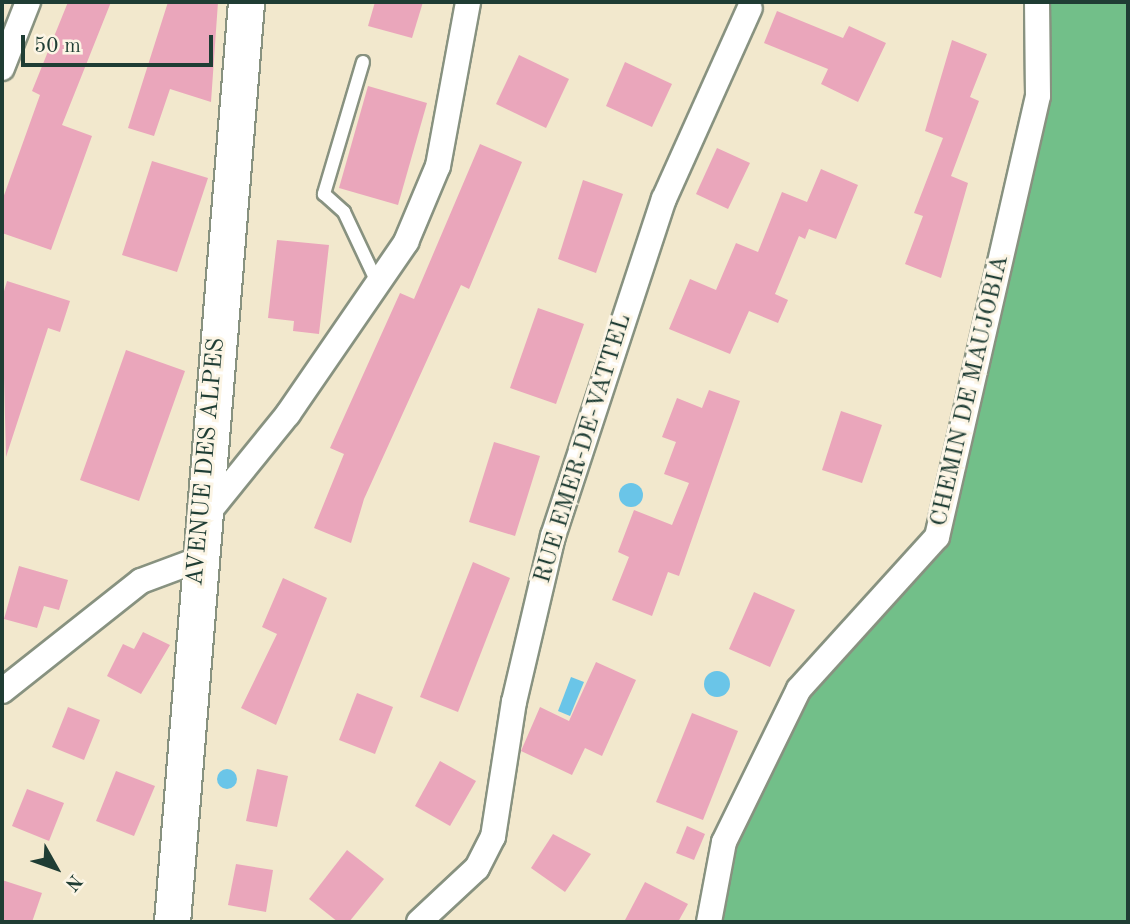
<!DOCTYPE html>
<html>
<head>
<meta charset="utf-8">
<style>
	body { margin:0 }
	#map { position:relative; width:1130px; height:924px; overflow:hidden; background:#f2e8cd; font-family:"Old Standard TT",serif }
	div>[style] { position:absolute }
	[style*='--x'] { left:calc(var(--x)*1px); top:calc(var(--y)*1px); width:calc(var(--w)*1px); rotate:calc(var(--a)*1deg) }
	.forest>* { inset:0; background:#72bf89 }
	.water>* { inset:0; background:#6ac5e8 }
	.round { border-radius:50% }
	.building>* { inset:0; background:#eaa6bb }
	.roads { filter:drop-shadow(2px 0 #889280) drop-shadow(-2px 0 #889280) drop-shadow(0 2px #889280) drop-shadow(0 -2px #889280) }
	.lane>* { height:12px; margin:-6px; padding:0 6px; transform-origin:6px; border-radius:6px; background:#fff }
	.street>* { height:24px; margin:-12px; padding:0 12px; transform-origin:12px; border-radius:12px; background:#fff }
	.secondary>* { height:35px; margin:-17.5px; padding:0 17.5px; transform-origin:17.5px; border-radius:17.5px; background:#fff }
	span { translate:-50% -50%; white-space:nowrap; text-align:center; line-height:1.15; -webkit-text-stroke:6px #fcf5e5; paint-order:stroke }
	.street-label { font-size:24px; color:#1f3d34 }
	.frame { position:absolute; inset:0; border:4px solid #1f3d34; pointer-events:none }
	.north { position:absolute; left:21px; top:833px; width:70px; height:70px; -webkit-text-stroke:5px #fcf5e5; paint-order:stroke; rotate:130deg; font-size:19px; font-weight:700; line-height:28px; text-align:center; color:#1f3d34 }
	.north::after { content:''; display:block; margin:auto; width:24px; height:32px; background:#1f3d34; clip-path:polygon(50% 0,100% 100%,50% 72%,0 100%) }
	.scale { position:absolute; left:21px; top:35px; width:192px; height:32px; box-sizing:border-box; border:4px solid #1f3d34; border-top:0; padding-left:9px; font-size:21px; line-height:24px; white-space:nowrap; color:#1f3d34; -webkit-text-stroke:5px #fcf5e5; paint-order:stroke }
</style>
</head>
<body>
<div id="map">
	<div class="forest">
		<i style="clip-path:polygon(1042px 2px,1128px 2px,1128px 922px,713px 922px,731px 852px,780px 740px,845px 640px,945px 536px,995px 323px)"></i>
	</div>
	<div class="water">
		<i class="round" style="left:619px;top:483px;width:24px;height:24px"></i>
		<i class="round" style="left:704px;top:671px;width:26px;height:26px"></i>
		<i style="clip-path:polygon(571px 677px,584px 682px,570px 716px,558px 711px)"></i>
		<i class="round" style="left:217px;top:769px;width:20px;height:20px"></i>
	</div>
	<div class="building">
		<i style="clip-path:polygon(68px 2px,111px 2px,62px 125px,92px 136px,51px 250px,2px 233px,2px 201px,40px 95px,32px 91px)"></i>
		<i style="clip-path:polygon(168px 2px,218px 2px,211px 102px,170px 89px,154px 136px,128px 128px)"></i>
		<i style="clip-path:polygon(375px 2px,423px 2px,412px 38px,368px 26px)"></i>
		<i style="clip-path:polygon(777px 11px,843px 38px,849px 26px,886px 43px,858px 102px,821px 84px,828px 69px,764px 43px)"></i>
		<i style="clip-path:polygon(952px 40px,987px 54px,970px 97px,979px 101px,951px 176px,968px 183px,941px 278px,905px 264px,923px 216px,914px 213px,943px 138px,925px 131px)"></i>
		<i style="clip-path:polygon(519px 55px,569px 79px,546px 128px,496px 104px)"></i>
		<i style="clip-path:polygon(625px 62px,672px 84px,652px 127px,606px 106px)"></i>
		<i style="clip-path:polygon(368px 86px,427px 103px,398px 205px,339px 188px)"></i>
		<i style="clip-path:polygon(480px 144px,522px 162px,469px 289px,461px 285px,364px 499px,351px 543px,314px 528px,344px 454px,330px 448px,400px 293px,414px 299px)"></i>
		<i style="clip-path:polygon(717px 148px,750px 163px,728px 209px,696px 194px)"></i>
		<i style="clip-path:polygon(152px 161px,208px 178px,177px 272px,122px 255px)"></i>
		<i style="clip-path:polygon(821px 169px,858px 185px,836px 239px,809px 229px,805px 239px,799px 236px,775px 294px,788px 300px,778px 323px,749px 311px,730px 354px,669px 329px,690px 279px,716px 290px,736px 243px,758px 252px,782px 192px,807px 202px)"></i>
		<i style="clip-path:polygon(583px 180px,623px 194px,596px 273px,558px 259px)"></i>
		<i style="clip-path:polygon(277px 240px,329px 245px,319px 334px,293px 331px,294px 321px,268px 318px)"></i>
		<i style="clip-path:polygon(7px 281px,70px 301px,60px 332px,48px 328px,6px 457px,2px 298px)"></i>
		<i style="clip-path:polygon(538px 308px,584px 324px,556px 404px,510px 388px)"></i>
		<i style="clip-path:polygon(126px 350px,185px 371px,139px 501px,80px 480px)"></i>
		<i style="clip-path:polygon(709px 390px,740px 401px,679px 576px,668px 572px,652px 616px,612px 600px,629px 557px,618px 552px,634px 510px,672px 525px,689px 483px,664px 474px,676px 442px,662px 437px,677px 398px,702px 408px)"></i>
		<i style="clip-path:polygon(841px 411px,882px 425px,862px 483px,822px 470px)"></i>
		<i style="clip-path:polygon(494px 442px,540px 456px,515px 536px,469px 522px)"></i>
		<i style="clip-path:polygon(473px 562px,510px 578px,458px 712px,420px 697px)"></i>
		<i style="clip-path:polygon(19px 566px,68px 580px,59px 610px,44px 606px,37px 628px,4px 619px)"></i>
		<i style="clip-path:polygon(283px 578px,327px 598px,276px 725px,241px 708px,277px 634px,262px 627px)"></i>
		<i style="clip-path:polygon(754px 592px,795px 610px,770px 667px,729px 649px)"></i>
		<i style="clip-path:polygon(143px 632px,170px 645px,141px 694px,107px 676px,123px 644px,134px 649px)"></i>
		<i style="clip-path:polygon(596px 662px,636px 680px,602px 756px,585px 748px,572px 775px,521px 751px,540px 707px,569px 721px)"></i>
		<i style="clip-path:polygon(357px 693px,393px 707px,375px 754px,339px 740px)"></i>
		<i style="clip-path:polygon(68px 707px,100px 720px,84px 760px,52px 747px)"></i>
		<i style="clip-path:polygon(692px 713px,738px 731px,703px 820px,656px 802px)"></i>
		<i style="clip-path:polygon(440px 761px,476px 781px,450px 826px,415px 806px)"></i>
		<i style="clip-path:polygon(257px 769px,288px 776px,277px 827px,246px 821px)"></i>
		<i style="clip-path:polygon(116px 771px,155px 786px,134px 836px,96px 821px)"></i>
		<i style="clip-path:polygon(27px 789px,64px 803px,49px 841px,12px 826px)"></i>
		<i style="clip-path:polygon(687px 826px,705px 834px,694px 860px,676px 853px)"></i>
		<i style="clip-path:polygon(553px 834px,591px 854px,565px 892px,531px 868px)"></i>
		<i style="clip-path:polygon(347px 850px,384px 879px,349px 922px,338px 922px,309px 899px)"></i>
		<i style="clip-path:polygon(236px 864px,273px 870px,266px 912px,228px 905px)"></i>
		<i style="clip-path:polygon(2px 880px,42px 893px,32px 922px,2px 922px)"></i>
		<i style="clip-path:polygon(645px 882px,688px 904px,678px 922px,624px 922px)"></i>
	</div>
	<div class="roads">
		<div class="lane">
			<i style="--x:363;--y:62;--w:138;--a:106.5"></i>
			<i style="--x:324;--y:194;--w:27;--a:42"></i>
			<i style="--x:344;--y:212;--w:75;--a:64.8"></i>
		</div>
		<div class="street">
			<i style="--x:2;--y:68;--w:71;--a:-68.5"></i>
			<i style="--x:203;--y:519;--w:135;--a:-51"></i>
			<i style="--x:288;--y:414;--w:209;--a:-55.5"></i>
			<i style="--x:406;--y:242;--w:82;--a:-67.2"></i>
			<i style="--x:438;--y:166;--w:167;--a:-79.6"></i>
			<i style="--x:2;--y:691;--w:177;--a:-38.4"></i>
			<i style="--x:141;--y:581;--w:63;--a:-20.4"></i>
			<i style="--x:419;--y:922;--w:79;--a:-43"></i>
			<i style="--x:477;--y:868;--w:35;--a:-63"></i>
			<i style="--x:493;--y:837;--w:137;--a:-81.2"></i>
			<i style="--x:514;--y:702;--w:171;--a:-76.8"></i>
			<i style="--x:553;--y:536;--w:355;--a:-71.8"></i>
			<i style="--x:664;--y:199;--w:209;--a:-65.8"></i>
			<i style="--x:709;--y:922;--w:81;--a:-79.4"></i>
			<i style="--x:724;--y:842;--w:170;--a:-63.9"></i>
			<i style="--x:799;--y:689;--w:205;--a:-47.8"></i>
			<i style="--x:937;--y:537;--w:452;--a:-77.1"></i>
			<i style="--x:1038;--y:96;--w:94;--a:-90.6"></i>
		</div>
		<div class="secondary">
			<i style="--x:172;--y:922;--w:923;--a:-85.4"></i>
		</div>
	</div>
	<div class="street-label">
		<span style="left:971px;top:391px;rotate:-77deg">CHEMIN DE MAUJOBIA</span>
		<span style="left:584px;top:449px;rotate:-73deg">RUE EMER-DE-VATTEL</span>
		<span style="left:207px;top:462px;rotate:-85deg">AVENUE DES ALPES</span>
	</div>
	<div class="frame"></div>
	<div class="north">N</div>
	<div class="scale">50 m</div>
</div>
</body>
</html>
